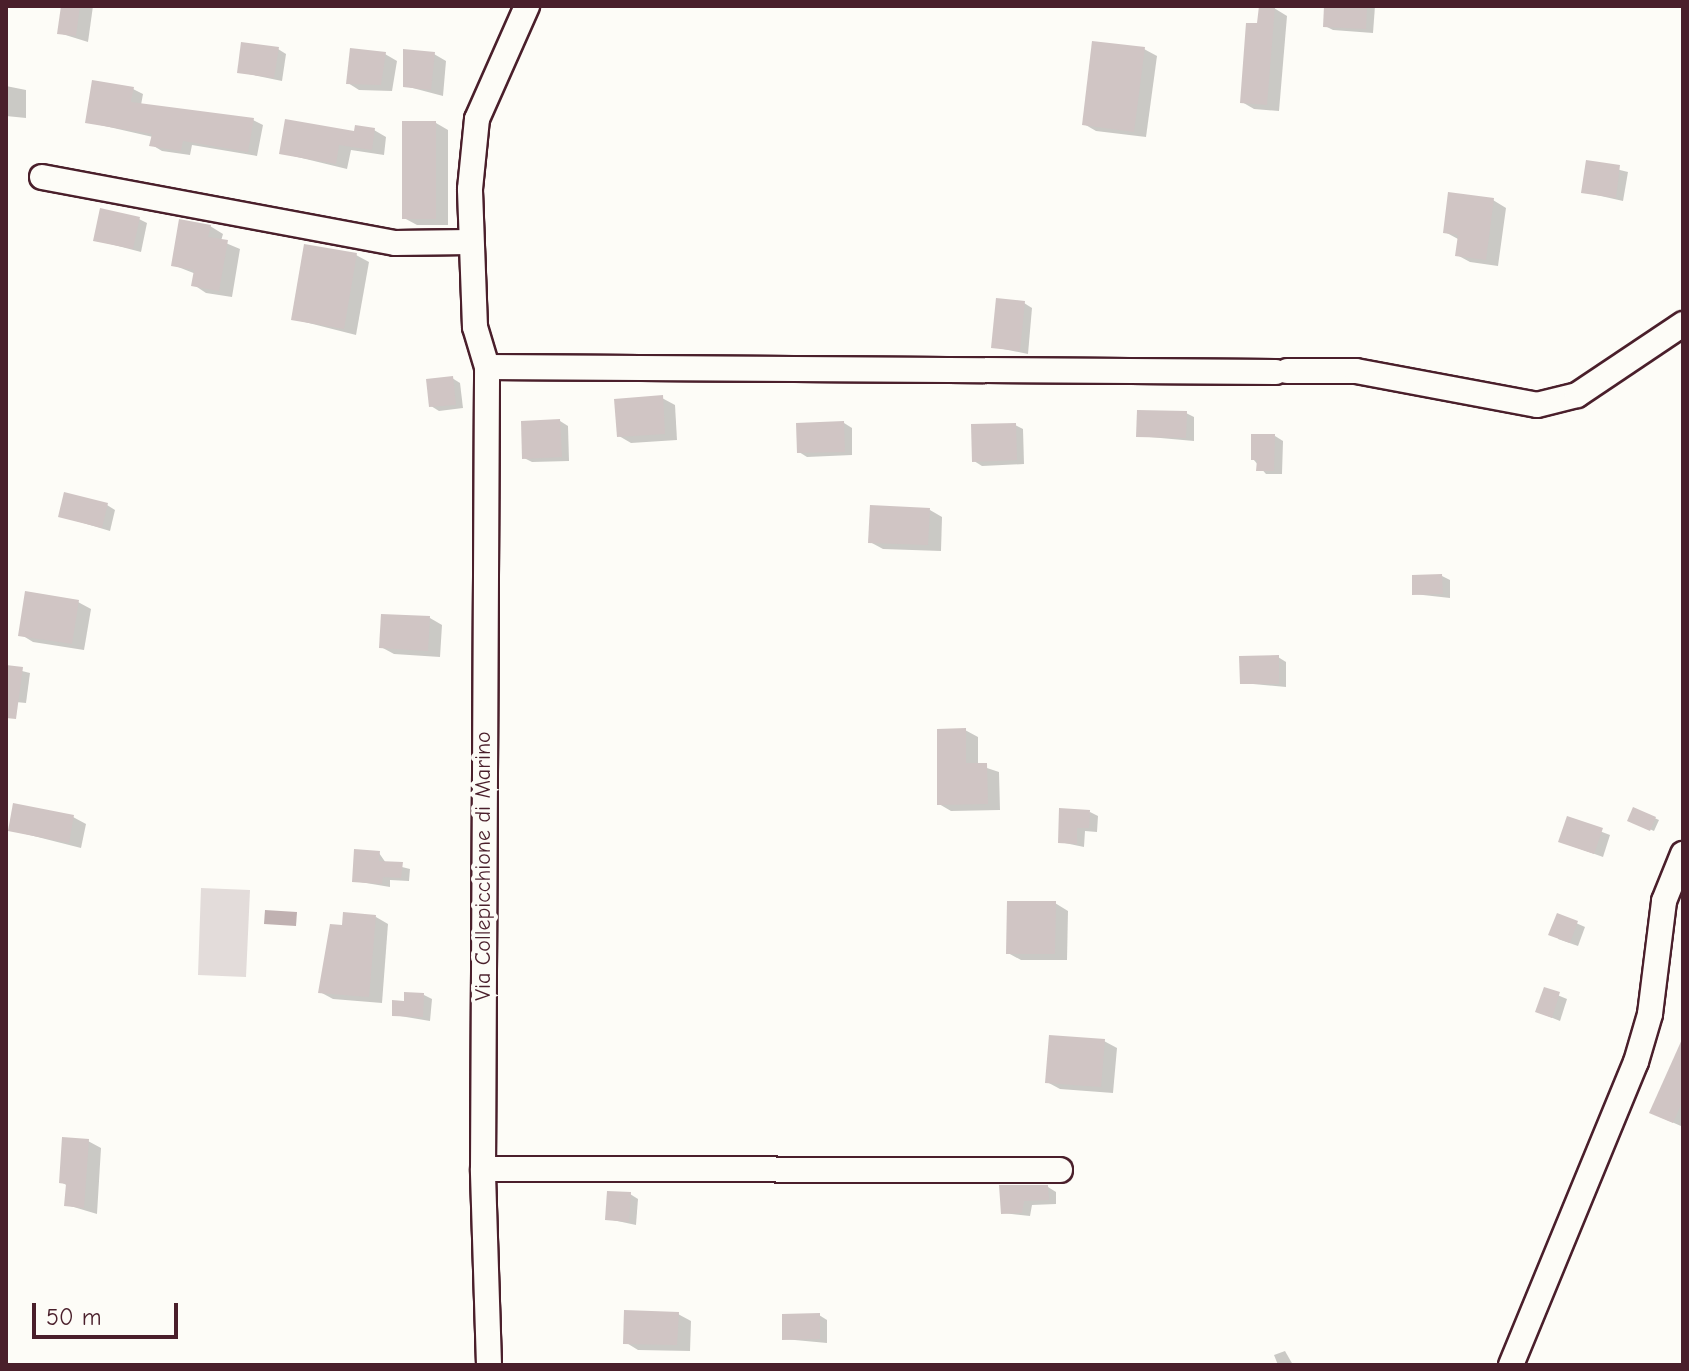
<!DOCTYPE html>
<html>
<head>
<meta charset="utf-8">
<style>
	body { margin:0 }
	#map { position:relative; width:1689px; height:1371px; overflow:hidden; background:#fdfcf7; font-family:"Comic Neue",sans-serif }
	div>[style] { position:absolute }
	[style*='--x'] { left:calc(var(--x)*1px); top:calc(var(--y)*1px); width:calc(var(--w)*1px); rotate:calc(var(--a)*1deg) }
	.green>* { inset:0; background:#e3dcda }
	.water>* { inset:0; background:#c0b1b1 }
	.shadow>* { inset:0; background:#0003 }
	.building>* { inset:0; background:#d0c5c4 }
	.roads { filter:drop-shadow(2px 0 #4a1f2b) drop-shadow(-2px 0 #4a1f2b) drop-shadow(0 2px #4a1f2b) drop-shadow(0 -2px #4a1f2b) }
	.minor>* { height:24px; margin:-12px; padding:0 12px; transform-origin:12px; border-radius:12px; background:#fdfcf7 }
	span { translate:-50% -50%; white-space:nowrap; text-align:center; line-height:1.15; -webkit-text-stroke:8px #fdfcf7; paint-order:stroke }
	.street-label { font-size:22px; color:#4a1f2b }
	.frame { position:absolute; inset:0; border:8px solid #4a1f2b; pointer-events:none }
	.scale { position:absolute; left:32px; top:1303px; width:146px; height:36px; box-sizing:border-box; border:4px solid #4a1f2b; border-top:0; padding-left:10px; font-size:24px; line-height:28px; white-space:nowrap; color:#4a1f2b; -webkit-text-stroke:6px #fdfcf7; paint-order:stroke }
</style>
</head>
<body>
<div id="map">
	<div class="green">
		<i style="clip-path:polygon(201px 888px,250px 890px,246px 977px,198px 975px)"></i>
	</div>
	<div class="water">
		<i style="clip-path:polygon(265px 910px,297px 912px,296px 926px,264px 924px)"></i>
	</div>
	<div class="shadow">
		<i style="clip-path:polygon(63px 6px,93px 6px,88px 42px,59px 33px)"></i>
		<i style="clip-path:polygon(1326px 6px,1375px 6px,1373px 33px,1333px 30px,1325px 26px)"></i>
		<i style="clip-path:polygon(1274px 8px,1287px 16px,1279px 111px,1254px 109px,1242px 102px,1259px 25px)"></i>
		<i style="clip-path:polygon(278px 49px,286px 54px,282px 81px,239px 72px)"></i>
		<i style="clip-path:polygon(1144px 49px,1157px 56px,1146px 137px,1096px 131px,1084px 124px)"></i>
		<i style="clip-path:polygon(385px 54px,397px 61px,392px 91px,359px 90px,348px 83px)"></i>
		<i style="clip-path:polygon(434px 54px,446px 61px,443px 96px,405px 86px)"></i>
		<i style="clip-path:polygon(6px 86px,26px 90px,26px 118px,6px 116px)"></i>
		<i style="clip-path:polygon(133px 89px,143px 94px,141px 105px,253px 120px,263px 125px,257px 156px,192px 145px,190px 155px,162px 151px,152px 145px,153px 137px,87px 122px)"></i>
		<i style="clip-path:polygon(436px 123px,448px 130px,448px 225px,417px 225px,404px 218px)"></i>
		<i style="clip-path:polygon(374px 130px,386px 137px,384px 155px,351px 150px,347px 169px,281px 153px)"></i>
		<i style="clip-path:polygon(1588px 162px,1628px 172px,1623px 201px,1583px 192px)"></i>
		<i style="clip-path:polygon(1493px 200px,1506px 208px,1498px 266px,1470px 262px,1457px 255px,1458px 239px,1445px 232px)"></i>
		<i style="clip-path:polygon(139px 219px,147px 223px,141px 252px,95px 240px)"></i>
		<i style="clip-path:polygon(210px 226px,223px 234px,221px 241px,240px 249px,232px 297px,206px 293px,194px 285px,196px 274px,173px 265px)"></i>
		<i style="clip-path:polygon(356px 255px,369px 262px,356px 335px,293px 319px)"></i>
		<i style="clip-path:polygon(1024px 303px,1032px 308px,1028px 354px,993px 347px)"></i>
		<i style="clip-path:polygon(452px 378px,460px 383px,463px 408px,439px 411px,431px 406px)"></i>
		<i style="clip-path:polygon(662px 398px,675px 405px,677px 440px,631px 443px,619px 436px)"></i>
		<i style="clip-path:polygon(1186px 413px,1194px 417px,1194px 441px,1138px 436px)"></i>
		<i style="clip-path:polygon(560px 421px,568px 426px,569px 461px,532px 462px,524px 458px)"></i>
		<i style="clip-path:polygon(844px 423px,852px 428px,852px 455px,807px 457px,799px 452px)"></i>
		<i style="clip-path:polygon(1015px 425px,1023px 429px,1024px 464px,982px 466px,974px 461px)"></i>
		<i style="clip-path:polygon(1275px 436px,1283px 441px,1282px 474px,1266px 474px,1253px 459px)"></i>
		<i style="clip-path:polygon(107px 505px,115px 510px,110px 531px,60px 516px)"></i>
		<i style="clip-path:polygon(930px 510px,942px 517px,941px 551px,883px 549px,870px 542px)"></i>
		<i style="clip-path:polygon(1442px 576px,1450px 580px,1450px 598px,1414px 594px)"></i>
		<i style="clip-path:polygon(78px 602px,91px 609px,84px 650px,33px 642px,20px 634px)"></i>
		<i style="clip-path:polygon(430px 618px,442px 625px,440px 657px,394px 654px,381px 647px)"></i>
		<i style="clip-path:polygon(1278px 657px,1286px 662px,1286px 687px,1242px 683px)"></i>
		<i style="clip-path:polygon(6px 667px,30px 673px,26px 703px,6px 701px)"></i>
		<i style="clip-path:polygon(965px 730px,978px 737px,978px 765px,999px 772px,1000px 810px,951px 811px,939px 804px)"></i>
		<i style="clip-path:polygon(1634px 809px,1659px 820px,1654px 831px,1629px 820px)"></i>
		<i style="clip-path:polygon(1090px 812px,1098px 816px,1097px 832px,1085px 831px,1084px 847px,1060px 842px)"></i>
		<i style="clip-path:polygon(73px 817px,86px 824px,81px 848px,10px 830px)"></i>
		<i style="clip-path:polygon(1568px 819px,1610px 835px,1603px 857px,1561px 842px)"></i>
		<i style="clip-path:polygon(379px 853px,386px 863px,410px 869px,409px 881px,390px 880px,390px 887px,354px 881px)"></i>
		<i style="clip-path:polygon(1055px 903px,1068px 911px,1067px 960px,1021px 960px,1008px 953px)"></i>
		<i style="clip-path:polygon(1558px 915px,1585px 927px,1578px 946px,1558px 939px)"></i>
		<i style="clip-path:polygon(376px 917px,388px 924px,382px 1003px,333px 999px,320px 992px,344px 927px)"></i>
		<i style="clip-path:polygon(1545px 990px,1567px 999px,1560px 1021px,1538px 1012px)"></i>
		<i style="clip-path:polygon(424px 995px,432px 999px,430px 1021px,394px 1015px)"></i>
		<i style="clip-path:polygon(1104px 1041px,1117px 1048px,1113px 1093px,1060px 1089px,1047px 1082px)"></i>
		<i style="clip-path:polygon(1683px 1060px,1683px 1122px,1681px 1126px,1660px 1117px)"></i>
		<i style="clip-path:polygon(88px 1141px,101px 1148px,97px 1214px,67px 1205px,68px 1186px,61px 1182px)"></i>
		<i style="clip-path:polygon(1048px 1187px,1056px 1192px,1056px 1204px,1032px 1205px,1030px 1216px,1003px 1213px)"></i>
		<i style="clip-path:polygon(630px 1194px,638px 1199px,636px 1225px,608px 1219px)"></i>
		<i style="clip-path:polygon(678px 1314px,691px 1321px,690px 1351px,638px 1350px,625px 1342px)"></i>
		<i style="clip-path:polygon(819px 1315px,827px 1320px,827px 1343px,784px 1339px)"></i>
		<i style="clip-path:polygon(1285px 1351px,1293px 1365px,1278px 1365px,1274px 1355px)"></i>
	</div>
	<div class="building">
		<i style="clip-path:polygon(61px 6px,80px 6px,76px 36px,57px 34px)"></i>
		<i style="clip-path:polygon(1259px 6px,1275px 6px,1267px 105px,1240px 103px,1246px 23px,1257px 23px)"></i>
		<i style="clip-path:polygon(1324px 6px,1367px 6px,1366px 29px,1323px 27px)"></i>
		<i style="clip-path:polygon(1092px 41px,1145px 47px,1134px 132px,1082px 125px)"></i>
		<i style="clip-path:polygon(241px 42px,279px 47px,274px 78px,237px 73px)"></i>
		<i style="clip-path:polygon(350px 48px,386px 52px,381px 85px,346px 84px)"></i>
		<i style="clip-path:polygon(403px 49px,435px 52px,431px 90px,403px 87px)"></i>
		<i style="clip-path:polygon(92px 80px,134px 87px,131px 102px,254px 118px,248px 152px,183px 141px,181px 151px,149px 146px,152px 134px,85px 123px)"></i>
		<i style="clip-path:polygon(285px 119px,354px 131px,355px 125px,375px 128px,372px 150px,339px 145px,336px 164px,279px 154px)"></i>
		<i style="clip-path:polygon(402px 121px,436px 121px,436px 219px,402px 219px)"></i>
		<i style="clip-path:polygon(1586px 160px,1620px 165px,1616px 198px,1581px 193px)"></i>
		<i style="clip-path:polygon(1448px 192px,1494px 198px,1486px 260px,1455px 256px,1458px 235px,1443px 233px)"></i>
		<i style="clip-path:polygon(100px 208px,140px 217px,133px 249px,93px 241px)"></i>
		<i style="clip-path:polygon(179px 219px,211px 225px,208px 237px,228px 240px,219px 291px,191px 286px,194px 270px,171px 266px)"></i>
		<i style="clip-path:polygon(304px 244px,357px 253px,344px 329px,291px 320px)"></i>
		<i style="clip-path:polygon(996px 298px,1025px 301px,1020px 351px,991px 348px)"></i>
		<i style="clip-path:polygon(453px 376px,456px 405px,429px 407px,426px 379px)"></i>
		<i style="clip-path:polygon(663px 395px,665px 434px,617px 437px,614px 399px)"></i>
		<i style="clip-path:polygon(1137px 410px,1187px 411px,1186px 438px,1136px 437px)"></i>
		<i style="clip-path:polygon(560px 419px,562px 457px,522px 459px,521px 421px)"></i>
		<i style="clip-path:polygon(844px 421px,845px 452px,797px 453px,796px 423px)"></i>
		<i style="clip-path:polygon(1016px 423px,1017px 460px,972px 462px,971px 424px)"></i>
		<i style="clip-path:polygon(1251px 434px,1275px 434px,1274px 471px,1256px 471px,1257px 460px,1251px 460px)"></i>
		<i style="clip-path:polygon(64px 492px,108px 503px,102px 528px,58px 517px)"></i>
		<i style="clip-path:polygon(870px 505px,930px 508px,928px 545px,868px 543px)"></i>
		<i style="clip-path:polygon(1442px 574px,1443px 594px,1412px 595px,1412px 575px)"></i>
		<i style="clip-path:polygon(25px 591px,79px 600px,72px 644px,18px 636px)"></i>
		<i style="clip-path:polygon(381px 614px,430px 616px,428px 651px,379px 648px)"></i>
		<i style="clip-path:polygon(1279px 655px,1279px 684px,1240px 684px,1239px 656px)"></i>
		<i style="clip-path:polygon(6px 665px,23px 667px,16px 719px,6px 718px)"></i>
		<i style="clip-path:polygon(966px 728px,966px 763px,987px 763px,988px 804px,937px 805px,937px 729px)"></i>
		<i style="clip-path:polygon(13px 803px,74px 815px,69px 843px,8px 831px)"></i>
		<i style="clip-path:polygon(1633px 807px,1656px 817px,1650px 831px,1627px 821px)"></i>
		<i style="clip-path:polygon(1059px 808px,1090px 810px,1089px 828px,1077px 828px,1077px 844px,1058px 843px)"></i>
		<i style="clip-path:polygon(1567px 816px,1603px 828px,1594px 854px,1558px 842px)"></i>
		<i style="clip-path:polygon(354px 849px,380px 851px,379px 861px,403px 862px,401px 878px,383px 877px,382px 884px,352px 882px)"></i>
		<i style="clip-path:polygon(1007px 901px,1056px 901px,1055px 954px,1006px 954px)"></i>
		<i style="clip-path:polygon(343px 912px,376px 915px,369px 997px,318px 993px,330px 924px,342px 925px)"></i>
		<i style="clip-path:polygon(1557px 913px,1578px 921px,1570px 943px,1548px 935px)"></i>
		<i style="clip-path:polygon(1544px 987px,1560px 992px,1552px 1018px,1535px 1012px)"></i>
		<i style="clip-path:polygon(404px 992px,424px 993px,423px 1017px,392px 1016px,392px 1000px,404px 1001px)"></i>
		<i style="clip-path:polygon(1049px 1035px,1105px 1039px,1101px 1087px,1045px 1083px)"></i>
		<i style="clip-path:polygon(1683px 1037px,1683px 1100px,1673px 1123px,1649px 1113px)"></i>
		<i style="clip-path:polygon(62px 1137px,89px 1139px,84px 1208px,64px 1206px,66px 1184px,59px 1183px)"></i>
		<i style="clip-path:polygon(999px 1185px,1048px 1185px,1049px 1200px,1024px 1201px,1022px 1213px,1001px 1214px)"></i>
		<i style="clip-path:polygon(607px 1191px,631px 1192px,629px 1222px,605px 1220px)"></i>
		<i style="clip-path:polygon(624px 1310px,679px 1312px,677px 1345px,623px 1344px)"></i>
		<i style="clip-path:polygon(820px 1313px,820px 1339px,782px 1340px,782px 1314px)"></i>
	</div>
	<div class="roads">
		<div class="minor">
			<i style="--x:42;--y:177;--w:359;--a:10.6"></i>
			<i style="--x:395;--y:243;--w:75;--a:-0.8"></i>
			<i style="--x:487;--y:367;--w:789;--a:0.36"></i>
			<i style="--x:1287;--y:371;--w:69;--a:0"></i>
			<i style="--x:1356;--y:371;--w:184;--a:10.6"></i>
			<i style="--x:1537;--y:405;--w:41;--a:-14"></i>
			<i style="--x:1577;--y:395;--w:128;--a:-33.8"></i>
			<i style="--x:483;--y:1169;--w:577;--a:0.1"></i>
			<i style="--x:489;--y:1365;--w:196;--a:-91.8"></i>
			<i style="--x:483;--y:1169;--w:802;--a:-89.71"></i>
			<i style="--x:487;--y:367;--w:42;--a:-106.7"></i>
			<i style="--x:475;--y:327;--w:138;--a:-92.1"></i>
			<i style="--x:470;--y:189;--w:70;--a:-84.3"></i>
			<i style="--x:477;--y:119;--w:124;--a:-66.1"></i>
			<i style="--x:1511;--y:1365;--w:328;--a:-67.6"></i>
			<i style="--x:1636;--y:1062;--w:50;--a:-73.7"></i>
			<i style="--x:1650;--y:1014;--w:114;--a:-82.9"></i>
			<i style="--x:1664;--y:901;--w:51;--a:-68"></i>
		</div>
	</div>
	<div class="street-label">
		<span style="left:484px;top:866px;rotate:-90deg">Via Collepicchione di Marino</span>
	</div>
	<div class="frame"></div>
	<div class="scale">50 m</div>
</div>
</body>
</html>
